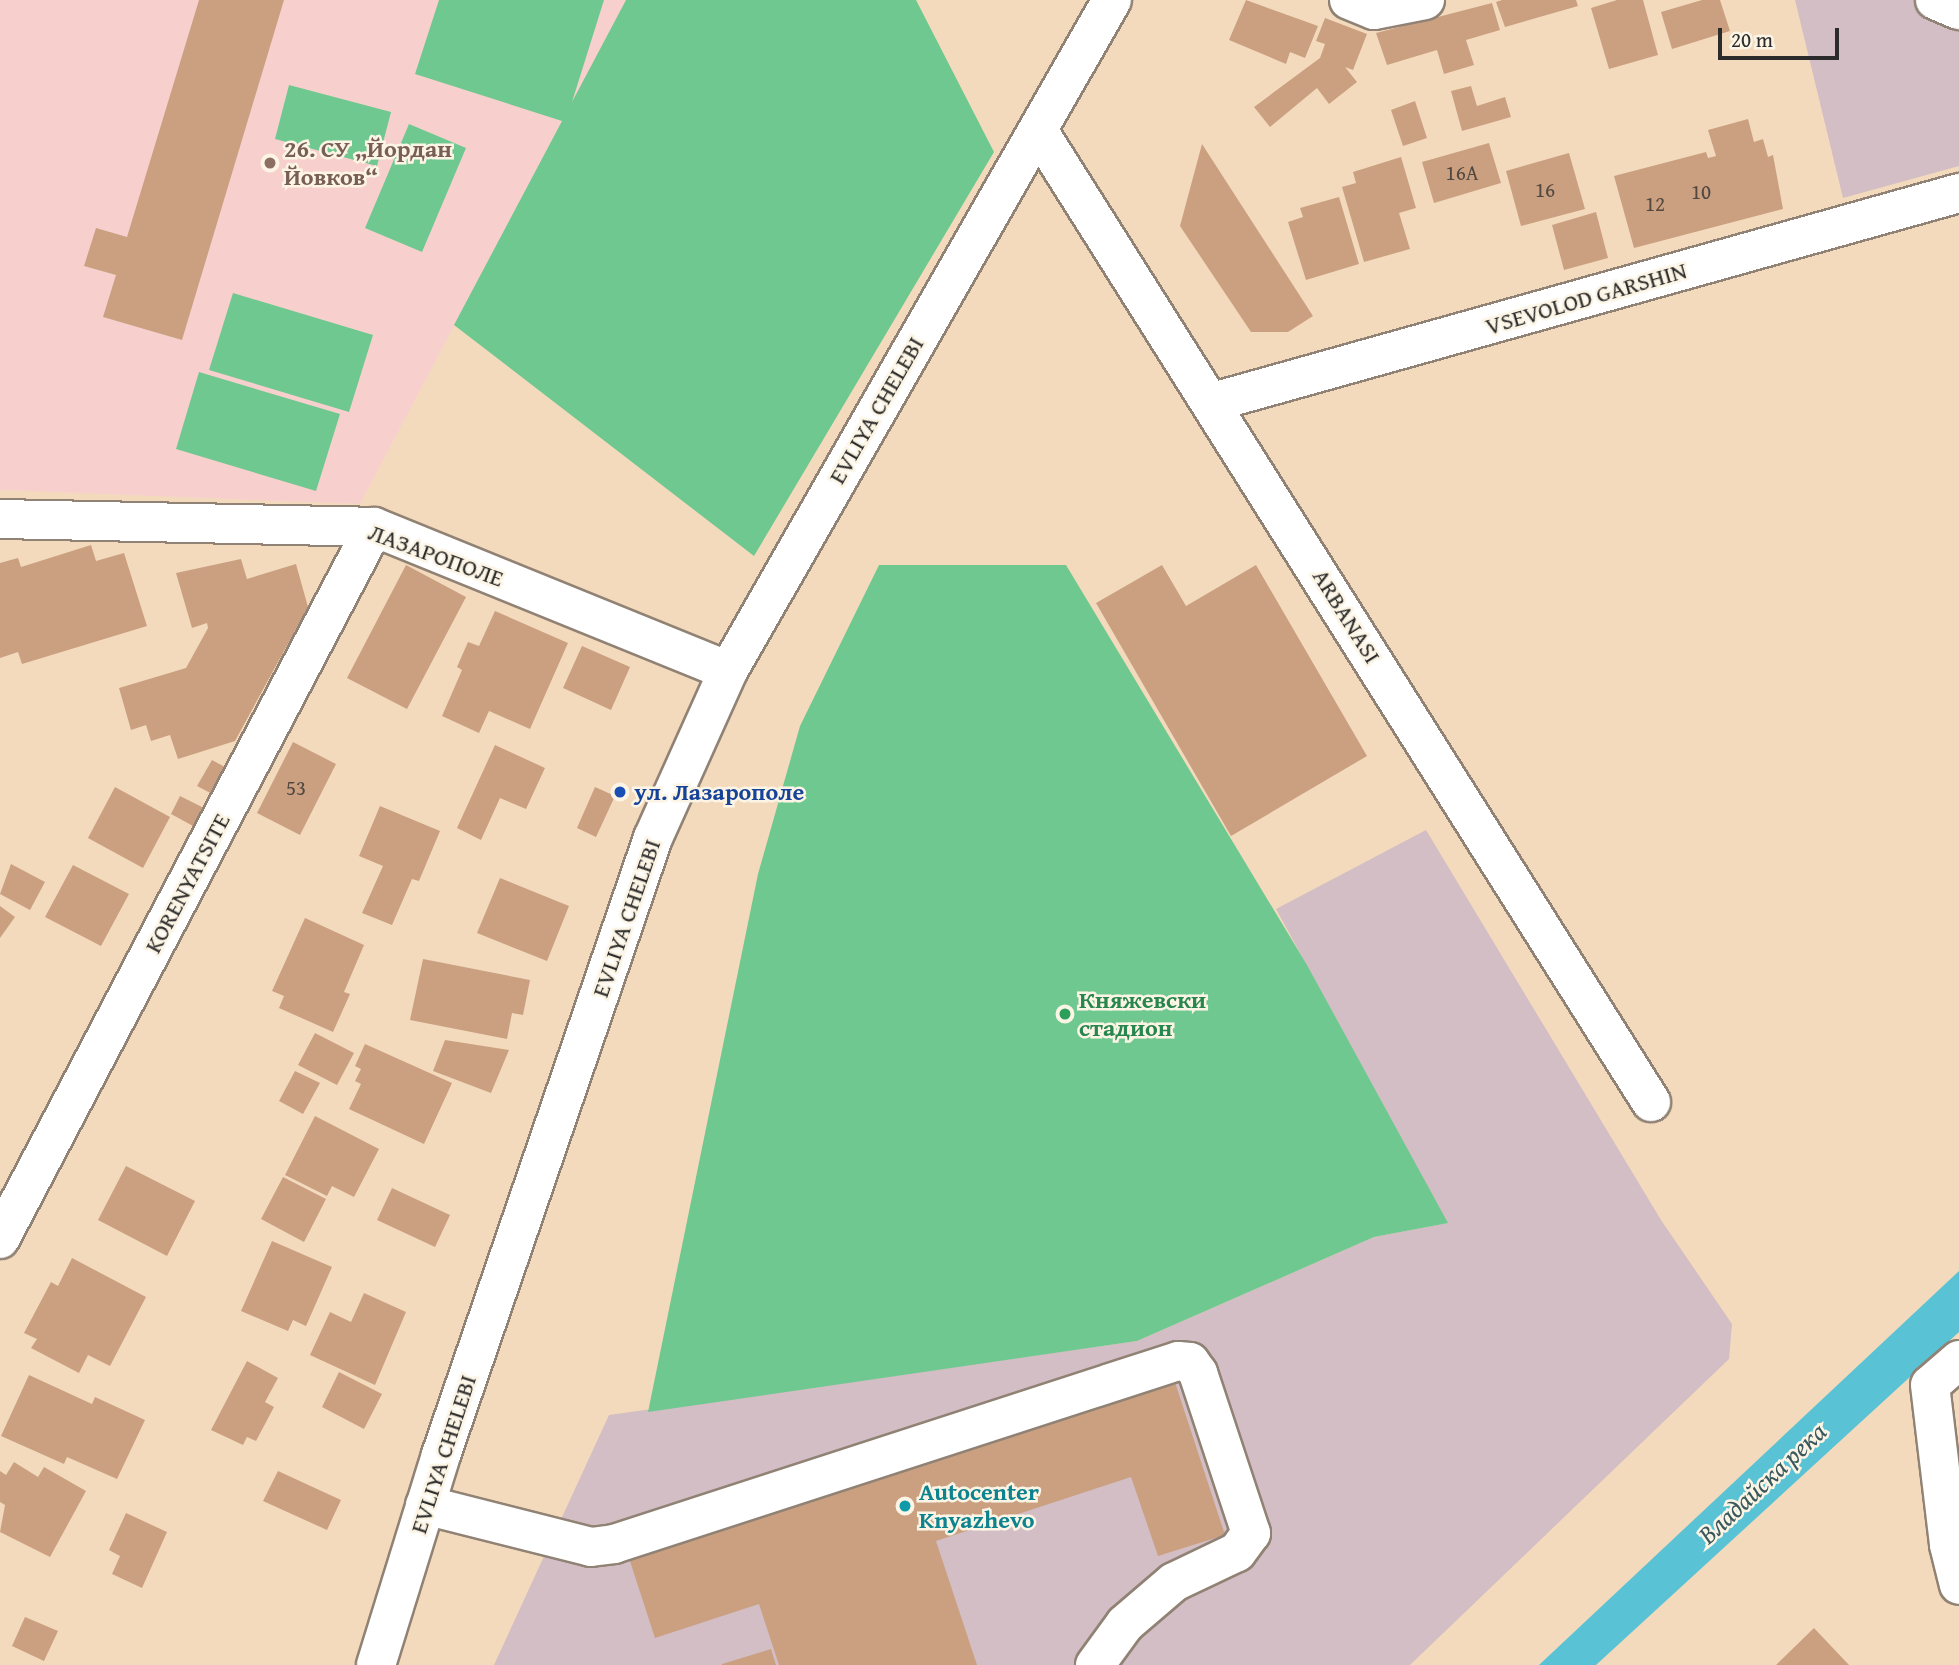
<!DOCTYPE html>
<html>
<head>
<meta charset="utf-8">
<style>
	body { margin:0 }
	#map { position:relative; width:1959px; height:1665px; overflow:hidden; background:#f4dabc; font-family:"Gentium Book Plus",serif }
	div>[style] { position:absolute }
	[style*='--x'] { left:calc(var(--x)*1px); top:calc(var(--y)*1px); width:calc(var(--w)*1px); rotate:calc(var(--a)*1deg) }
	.built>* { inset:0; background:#f7d0ce }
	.industrial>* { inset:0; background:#d2bec4 }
	.green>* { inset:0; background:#6fc88f }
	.water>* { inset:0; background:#59c2d5 }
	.building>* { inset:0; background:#caa081 }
	.roads { filter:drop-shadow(2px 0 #908274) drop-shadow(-2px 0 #908274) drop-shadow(0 2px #908274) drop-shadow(0 -2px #908274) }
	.minor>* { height:38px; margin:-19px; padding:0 19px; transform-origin:19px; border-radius:19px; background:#fff }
	.dots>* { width:19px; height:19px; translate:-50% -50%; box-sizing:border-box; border:4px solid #fcf5e5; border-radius:50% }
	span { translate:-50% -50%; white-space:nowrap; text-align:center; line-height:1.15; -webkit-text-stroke:5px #fcf5e5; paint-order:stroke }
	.number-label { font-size:21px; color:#534840 }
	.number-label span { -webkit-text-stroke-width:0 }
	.education-label { font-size:24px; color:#785e54; font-weight:700 }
	.left { translate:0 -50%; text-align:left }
	.street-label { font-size:24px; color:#2b2b2b }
	.transit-label { font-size:24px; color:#164399; font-weight:700 }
	.leisure-label { font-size:24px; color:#27864d; font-weight:700 }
	.culture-label { font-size:24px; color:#0d838f; font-weight:700 }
	.water-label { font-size:26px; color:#39585e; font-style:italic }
	.scale { position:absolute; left:1718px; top:28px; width:121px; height:32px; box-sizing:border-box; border:4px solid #2b2b2b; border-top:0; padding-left:9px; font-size:21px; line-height:24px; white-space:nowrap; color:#2b2b2b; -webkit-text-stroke:5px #fcf5e5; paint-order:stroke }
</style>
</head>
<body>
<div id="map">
	<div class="built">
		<i style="clip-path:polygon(0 0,626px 0,360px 504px,0 490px)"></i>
	</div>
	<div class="industrial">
		<i style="clip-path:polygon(1795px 0,1959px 0,1959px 166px,1843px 198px)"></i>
		<i style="clip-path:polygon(1426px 830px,1661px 1220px,1732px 1324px,1729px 1359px,1410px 1665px,494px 1665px,609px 1415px,1137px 1341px,1374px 1237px,1447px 1223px,1276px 909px)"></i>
	</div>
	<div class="green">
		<i style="clip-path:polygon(439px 0,604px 0,572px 102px,626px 0,916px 0,994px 152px,754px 556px,454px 325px,562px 121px,415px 74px)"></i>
		<i style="clip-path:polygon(289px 85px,391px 112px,377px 166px,275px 139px)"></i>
		<i style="clip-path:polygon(409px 124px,466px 148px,422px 252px,365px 228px)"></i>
		<i style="clip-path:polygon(233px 293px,373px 335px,349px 412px,209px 370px)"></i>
		<i style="clip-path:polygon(199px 372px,340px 414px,316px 491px,176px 449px)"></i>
		<i style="clip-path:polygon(879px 565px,1066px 565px,1307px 965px,1448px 1223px,1374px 1237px,1137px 1341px,648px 1412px,758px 874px,800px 726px)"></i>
	</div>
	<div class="water">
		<i style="clip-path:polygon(1959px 1271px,1959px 1332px,1596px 1665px,1539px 1665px)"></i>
	</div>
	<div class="building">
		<i style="clip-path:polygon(199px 0,284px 0,182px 340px,103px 317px,116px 275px,84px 266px,96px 228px,127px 237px)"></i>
		<i style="clip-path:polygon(1246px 0,1318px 26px,1305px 58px,1290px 52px,1286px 64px,1229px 40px)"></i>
		<i style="clip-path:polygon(1502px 0,1576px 0,1578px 6px,1505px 27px,1496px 2px)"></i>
		<i style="clip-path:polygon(1617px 0,1643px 0,1658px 55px,1609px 69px,1591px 8px)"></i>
		<i style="clip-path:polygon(1702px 0,1720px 0,1730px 31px,1672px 49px,1661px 12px)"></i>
		<i style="clip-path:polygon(1492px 3px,1500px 30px,1466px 40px,1474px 65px,1444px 74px,1437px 50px,1387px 65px,1376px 33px)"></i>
		<i style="clip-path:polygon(1325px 18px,1367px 34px,1353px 70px,1345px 67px,1357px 82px,1329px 104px,1317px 88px,1270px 127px,1254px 107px,1320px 58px,1325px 44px,1316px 41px)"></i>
		<i style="clip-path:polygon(1471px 86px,1477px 106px,1505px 97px,1511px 117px,1462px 131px,1451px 91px)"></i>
		<i style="clip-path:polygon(1415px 101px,1427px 138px,1403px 146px,1391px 110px)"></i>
		<i style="clip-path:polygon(1748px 119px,1754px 142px,1763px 139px,1768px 157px,1773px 155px,1783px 209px,1634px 248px,1614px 176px,1706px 152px,1708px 158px,1716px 156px,1708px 130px)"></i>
		<i style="clip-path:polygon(1489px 143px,1501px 183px,1434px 203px,1422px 162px)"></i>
		<i style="clip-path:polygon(1202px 144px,1313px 316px,1288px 332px,1251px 332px,1180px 226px)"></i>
		<i style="clip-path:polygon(1569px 153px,1585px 209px,1521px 226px,1506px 171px)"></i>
		<i style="clip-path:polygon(1401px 157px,1416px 208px,1399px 213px,1410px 249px,1364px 262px,1342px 187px,1356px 183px,1353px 172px)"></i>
		<i style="clip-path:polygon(1339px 197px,1359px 264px,1306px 280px,1288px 222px,1303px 217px,1300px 208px)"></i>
		<i style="clip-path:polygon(1596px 212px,1608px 258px,1564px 270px,1552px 225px)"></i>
		<i style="clip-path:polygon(91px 545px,96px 561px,124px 553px,147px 626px,22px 664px,18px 652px,0 658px,0 563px,18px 558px,21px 567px)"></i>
		<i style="clip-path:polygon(241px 559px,247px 579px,296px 564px,308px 607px,235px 741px,178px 759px,170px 735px,151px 741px,146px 725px,131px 730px,119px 688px,186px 668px,208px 628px,207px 623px,192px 628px,176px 573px)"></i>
		<i style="clip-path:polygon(406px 565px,466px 597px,407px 709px,347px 678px)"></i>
		<i style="clip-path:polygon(1162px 565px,1186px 606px,1256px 565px,1367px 756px,1231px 836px,1096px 603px)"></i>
		<i style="clip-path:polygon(495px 611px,568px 643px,530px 729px,489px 711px,479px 733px,442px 716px,462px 670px,457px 667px,468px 642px,479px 646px)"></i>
		<i style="clip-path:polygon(582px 646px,630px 667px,611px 710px,563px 688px)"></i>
		<i style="clip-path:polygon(293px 742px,336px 764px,300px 835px,257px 813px)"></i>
		<i style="clip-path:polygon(495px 745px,545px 768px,526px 809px,500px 798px,481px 840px,457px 828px)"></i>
		<i style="clip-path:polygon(212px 760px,234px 772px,220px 798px,197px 786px)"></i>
		<i style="clip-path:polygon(115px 787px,170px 817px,143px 868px,88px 838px)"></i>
		<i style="clip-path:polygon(595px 787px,615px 796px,596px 837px,577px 828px)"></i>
		<i style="clip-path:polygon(180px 796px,214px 813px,204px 832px,171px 814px)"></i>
		<i style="clip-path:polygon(380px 806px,440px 831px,419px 881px,412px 879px,392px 925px,362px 913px,383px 866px,359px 856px)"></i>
		<i style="clip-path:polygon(11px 864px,45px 882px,30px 910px,0 894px)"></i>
		<i style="clip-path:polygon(73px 865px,129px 894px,101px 946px,45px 917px)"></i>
		<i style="clip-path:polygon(500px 878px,569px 906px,547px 961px,477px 933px)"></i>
		<i style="clip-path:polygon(0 906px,15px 917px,0 938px)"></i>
		<i style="clip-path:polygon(305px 918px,364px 945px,344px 992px,350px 994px,333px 1032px,279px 1008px,284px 996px,272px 991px)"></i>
		<i style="clip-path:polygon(423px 959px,530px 980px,523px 1015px,512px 1013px,507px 1039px,410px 1020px)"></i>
		<i style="clip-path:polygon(315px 1033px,354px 1053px,337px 1085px,298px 1065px)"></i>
		<i style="clip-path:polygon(445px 1040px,509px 1050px,491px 1093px,433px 1071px)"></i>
		<i style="clip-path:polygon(365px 1044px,452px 1083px,424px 1144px,349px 1109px,361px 1084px,355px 1081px,361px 1069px,355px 1066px)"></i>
		<i style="clip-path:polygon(295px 1071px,320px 1083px,303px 1114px,279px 1101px)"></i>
		<i style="clip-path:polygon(315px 1116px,379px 1149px,354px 1197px,332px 1186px,327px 1196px,285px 1175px)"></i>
		<i style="clip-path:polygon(126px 1166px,195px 1201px,167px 1256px,98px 1220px)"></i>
		<i style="clip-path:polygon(283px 1177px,326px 1199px,304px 1242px,261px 1219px)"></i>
		<i style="clip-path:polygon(392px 1188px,450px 1215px,435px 1247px,377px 1220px)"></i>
		<i style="clip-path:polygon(272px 1241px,332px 1267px,306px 1326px,293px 1320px,288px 1331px,241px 1311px)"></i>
		<i style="clip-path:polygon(72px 1258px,146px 1297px,110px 1366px,88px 1355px,79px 1373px,31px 1348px,37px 1339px,24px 1333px,51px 1282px,58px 1286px)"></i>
		<i style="clip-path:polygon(364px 1293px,406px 1312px,375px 1385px,310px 1355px,330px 1312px,351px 1322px)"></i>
		<i style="clip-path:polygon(247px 1361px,278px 1378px,265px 1402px,274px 1407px,256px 1441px,247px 1437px,243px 1445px,211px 1430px)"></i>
		<i style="clip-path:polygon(339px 1372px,382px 1394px,364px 1429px,322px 1407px)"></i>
		<i style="clip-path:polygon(1172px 1373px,1225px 1535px,1158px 1556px,1131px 1477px,936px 1541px,977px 1665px,779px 1665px,759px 1604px,655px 1638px,627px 1552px)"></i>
		<i style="clip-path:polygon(29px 1375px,92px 1404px,95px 1397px,145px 1420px,117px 1479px,67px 1457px,64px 1464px,1px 1436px)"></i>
		<i style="clip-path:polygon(14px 1462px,38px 1477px,44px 1467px,86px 1491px,50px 1557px,0 1532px,5px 1505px,0 1502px,0 1471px,6px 1475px)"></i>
		<i style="clip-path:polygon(278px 1471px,341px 1500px,327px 1530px,263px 1501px)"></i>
		<i style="clip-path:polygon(126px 1513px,167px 1532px,142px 1588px,112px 1574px,120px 1556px,109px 1550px)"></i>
		<i style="clip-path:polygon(25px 1617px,58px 1631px,44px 1661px,12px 1646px)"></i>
		<i style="clip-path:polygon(1814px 1628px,1849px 1665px,1776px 1665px)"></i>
		<i style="clip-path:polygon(771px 1649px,776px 1665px,722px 1665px,722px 1664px)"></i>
	</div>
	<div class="roads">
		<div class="minor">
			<i style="--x:1349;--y:0;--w:27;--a:22"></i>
			<i style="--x:1374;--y:10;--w:52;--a:-11.1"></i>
			<i style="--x:1935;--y:0;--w:26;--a:23"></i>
			<i style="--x:1039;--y:132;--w:1147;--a:57.75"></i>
			<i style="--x:1213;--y:402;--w:775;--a:-15.65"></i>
			<i style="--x:0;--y:519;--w:374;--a:1.2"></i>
			<i style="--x:374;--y:527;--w:382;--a:22.1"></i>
			<i style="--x:0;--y:1239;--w:804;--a:-62.29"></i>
			<i style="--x:1959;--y:1360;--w:38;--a:139"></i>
			<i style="--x:1930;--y:1385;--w:161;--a:83.2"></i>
			<i style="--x:1949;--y:1545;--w:41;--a:76"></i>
			<i style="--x:425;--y:1505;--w:171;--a:14.2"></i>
			<i style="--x:591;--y:1547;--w:23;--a:-7"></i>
			<i style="--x:614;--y:1544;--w:593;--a:-17.98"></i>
			<i style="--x:1178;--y:1361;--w:12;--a:5"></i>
			<i style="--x:1190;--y:1362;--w:14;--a:54"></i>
			<i style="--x:1198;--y:1373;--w:169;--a:71.7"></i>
			<i style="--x:1251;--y:1533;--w:24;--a:126"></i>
			<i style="--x:1237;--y:1552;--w:70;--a:154.5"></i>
			<i style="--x:1174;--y:1582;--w:65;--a:139.4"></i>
			<i style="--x:1125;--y:1624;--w:51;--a:126.2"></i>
			<i style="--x:376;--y:1665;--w:220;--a:-72.8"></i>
			<i style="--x:441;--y:1455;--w:652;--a:-71.04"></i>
			<i style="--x:653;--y:838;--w:183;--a:-65.8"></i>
			<i style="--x:728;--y:671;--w:773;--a:-60.22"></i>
		</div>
	</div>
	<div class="dots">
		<i style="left:270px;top:163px;background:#8d6e63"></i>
		<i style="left:620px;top:792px;background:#1a4fb4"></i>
		<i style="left:1065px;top:1014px;background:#2e9e5b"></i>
		<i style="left:905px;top:1506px;background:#0f9aa8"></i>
	</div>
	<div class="number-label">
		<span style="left:1462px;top:173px">16А</span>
		<span style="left:1545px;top:190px">16</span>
		<span style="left:1701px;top:192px">10</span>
		<span style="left:1655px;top:204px">12</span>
		<span style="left:296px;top:788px">53</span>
	</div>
	<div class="education-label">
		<span class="left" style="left:284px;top:163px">26. СУ „Йордан<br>Йовков“</span>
	</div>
	<div class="street-label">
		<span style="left:1586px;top:298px;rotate:-16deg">VSEVOLOD GARSHIN</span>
		<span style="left:876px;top:410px;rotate:-60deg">EVLIYA CHELEBI</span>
		<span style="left:436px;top:555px;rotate:20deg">ЛАЗАРОПОЛЕ</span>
		<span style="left:1347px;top:616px;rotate:58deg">ARBANASI</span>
		<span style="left:187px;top:883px;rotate:-62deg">KORENYATSITE</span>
		<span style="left:626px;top:918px;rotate:-71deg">EVLIYA CHELEBI</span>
		<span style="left:443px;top:1454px;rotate:-72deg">EVLIYA CHELEBI</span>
	</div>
	<div class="transit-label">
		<span class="left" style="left:634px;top:792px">ул. Лазарополе</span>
	</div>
	<div class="leisure-label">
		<span class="left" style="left:1079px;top:1014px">Княжевски<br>стадион</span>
	</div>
	<div class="culture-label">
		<span class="left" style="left:919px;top:1506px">Autocenter<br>Knyazhevo</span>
	</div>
	<div class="water-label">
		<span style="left:1762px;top:1483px;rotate:-43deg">Владайска река</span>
	</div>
	<div class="scale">20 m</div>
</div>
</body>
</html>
